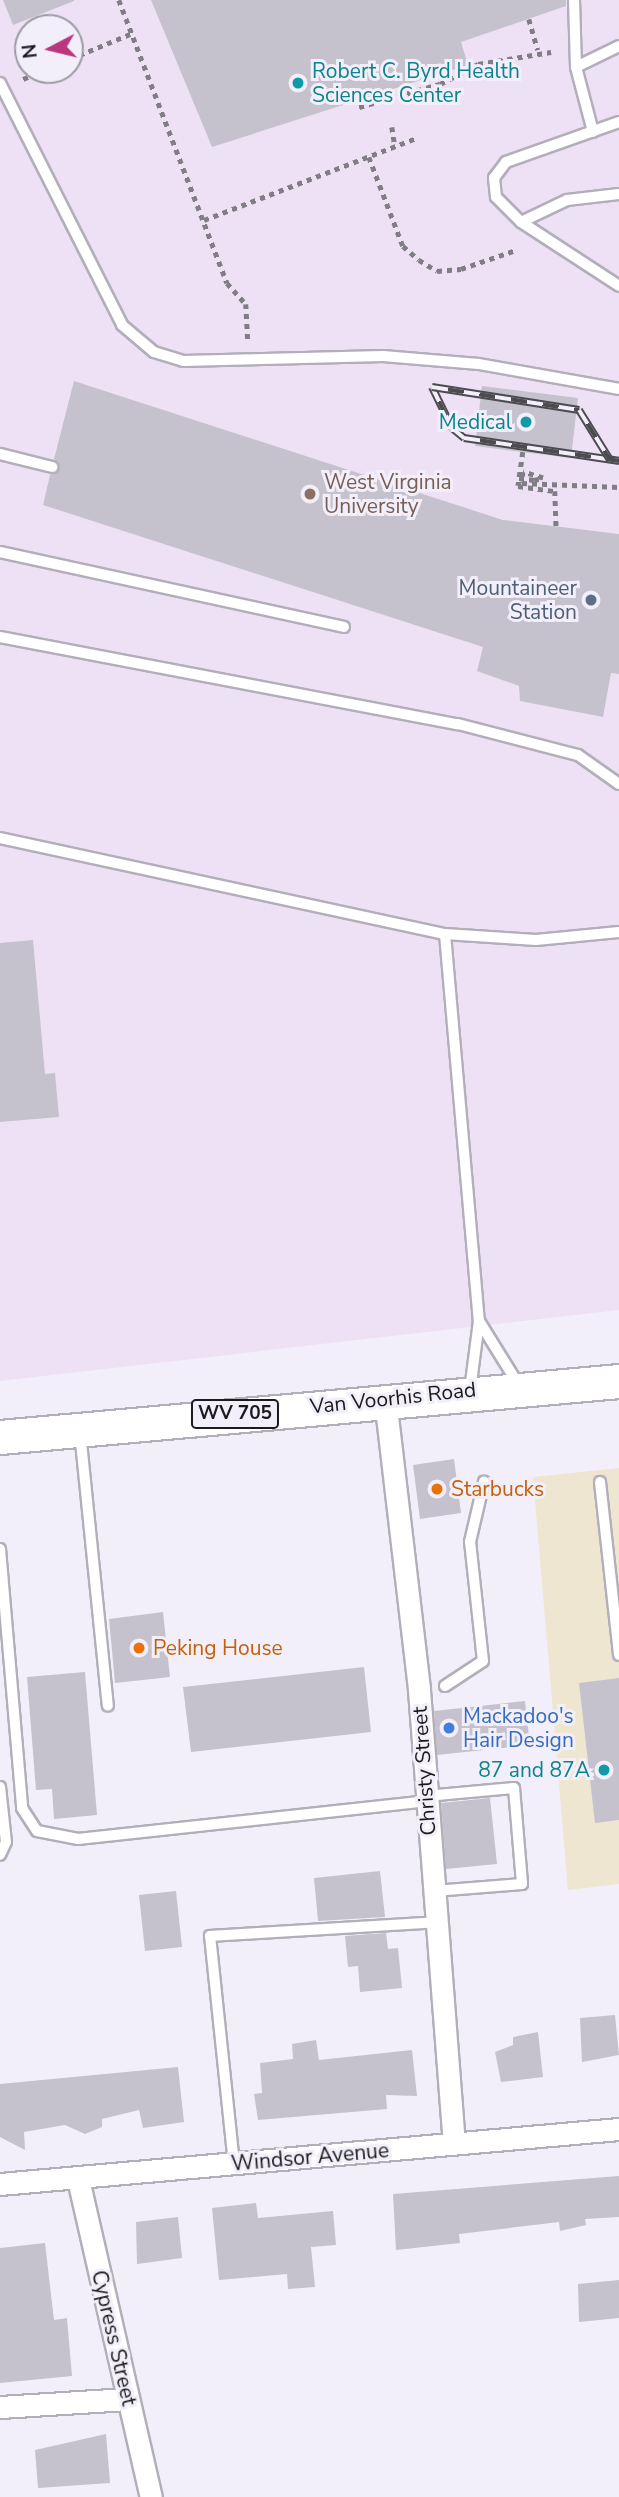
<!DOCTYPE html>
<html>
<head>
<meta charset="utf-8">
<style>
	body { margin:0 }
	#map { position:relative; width:619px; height:2497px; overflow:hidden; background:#f2effa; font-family:"Nunito Sans",sans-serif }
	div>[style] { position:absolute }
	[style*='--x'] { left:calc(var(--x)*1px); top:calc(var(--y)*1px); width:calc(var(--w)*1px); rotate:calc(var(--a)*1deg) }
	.education>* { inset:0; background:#efe6d1 }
	.medical>* { inset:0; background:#efe1f5 }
	.building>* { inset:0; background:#c5c2cd }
	.path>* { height:4.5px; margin-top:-2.25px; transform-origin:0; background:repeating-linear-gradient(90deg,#7f7e84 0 5px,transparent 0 10px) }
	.roads { filter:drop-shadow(2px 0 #b2afba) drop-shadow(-2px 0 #b2afba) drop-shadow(0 2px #b2afba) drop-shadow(0 -2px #b2afba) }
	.lane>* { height:10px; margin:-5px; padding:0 5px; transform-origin:5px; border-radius:5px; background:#fff }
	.street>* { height:21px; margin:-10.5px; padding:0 10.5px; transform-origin:10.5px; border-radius:10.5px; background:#fff }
	.primary>* { height:33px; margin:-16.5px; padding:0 16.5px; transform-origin:16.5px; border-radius:16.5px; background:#fff }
	.rail>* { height:8px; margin-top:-4px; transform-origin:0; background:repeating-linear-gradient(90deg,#f2effa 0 16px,#4c4b50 0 32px); box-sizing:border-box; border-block:2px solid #4c4b50 }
	.path-bridge>* { height:4.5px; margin-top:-2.25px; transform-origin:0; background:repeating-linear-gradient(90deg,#7f7e84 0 5px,transparent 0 10px) }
	.dots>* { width:19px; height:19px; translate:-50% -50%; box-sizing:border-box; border:4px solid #f2effa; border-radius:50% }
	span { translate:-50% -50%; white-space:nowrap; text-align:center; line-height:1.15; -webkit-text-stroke:6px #f2effa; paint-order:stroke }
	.shield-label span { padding:2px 5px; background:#f2effa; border:2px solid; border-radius:5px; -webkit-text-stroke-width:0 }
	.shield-label { font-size:19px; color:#1b1b1e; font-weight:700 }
	.culture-label { font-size:21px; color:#0d838f }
	.left { translate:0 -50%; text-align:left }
	.right { translate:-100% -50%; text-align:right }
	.education-label { font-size:21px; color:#785e54 }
	.service-label { font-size:21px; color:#4e5e75 }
	.street-label { font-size:21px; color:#1b1b1e }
	.food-label { font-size:21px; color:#c56008 }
	.shop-label { font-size:21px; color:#366cbe }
	.north { position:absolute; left:14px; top:14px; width:70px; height:70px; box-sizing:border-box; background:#f2effa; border:2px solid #9c9aa2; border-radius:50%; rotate:263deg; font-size:19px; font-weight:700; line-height:28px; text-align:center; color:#1b1b1e }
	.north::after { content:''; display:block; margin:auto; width:24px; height:32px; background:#bb377d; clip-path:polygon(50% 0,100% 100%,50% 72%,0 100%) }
</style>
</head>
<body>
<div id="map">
	<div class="education">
		<i style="clip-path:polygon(619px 1468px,619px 1884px,568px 1890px,533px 1477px)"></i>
	</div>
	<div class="medical">
		<i style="clip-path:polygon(evenodd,0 0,619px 0,619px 1310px,0 1381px,0 0,28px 28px,70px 28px,70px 70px,28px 70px,28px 28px)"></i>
	</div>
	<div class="building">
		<i style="clip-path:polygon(3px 0,74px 0,74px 1px,13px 25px)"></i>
		<i style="clip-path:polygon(151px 0,566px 0,566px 6px,461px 42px,468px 65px,212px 147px)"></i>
		<i style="clip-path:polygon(74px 381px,503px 520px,619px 534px,619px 674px,611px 673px,603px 717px,520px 701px,519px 686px,477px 671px,483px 647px,43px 505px,50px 475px,59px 470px,54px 459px)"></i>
		<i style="clip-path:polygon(482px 386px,578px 398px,571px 458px,475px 446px)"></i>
		<i style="clip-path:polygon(33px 940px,45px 1074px,55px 1073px,59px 1117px,0 1122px,0 943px)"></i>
		<i style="clip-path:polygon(454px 1459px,461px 1513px,420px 1519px,413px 1465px)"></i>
		<i style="clip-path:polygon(163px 1612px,170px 1677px,115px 1683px,109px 1619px)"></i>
		<i style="clip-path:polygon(364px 1667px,371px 1732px,191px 1752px,183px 1687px)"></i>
		<i style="clip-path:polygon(85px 1672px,97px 1815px,54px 1819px,52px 1789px,36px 1790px,27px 1677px)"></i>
		<i style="clip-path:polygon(619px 1678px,619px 1820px,595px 1823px,579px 1683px)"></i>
		<i style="clip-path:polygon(525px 1701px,530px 1745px,437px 1755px,434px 1711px)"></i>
		<i style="clip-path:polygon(490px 1798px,497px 1864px,446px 1869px,441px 1803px)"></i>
		<i style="clip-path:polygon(380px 1871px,385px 1917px,318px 1921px,314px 1878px)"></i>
		<i style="clip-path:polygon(176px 1891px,182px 1947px,145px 1951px,139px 1895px)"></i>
		<i style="clip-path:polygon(386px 1933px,388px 1949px,398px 1948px,402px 1988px,360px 1992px,358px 1966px,348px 1967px,345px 1936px)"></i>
		<i style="clip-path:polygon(615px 2015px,619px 2055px,582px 2062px,580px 2018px)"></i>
		<i style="clip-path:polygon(538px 2032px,543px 2077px,501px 2082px,495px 2052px,513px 2045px,513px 2037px)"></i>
		<i style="clip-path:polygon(316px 2040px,319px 2060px,412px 2050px,417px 2096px,386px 2095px,387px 2109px,258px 2120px,254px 2094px,262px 2093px,260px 2063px,293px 2059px,292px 2044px)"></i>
		<i style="clip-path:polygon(178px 2067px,184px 2122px,143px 2128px,139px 2110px,102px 2119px,102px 2127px,85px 2134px,65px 2125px,24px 2132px,25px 2150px,0 2137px,0 2084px)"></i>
		<i style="clip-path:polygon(619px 2176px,619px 2217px,585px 2219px,586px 2225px,560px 2231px,559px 2222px,459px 2234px,460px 2243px,396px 2250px,393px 2194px)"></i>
		<i style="clip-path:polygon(256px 2203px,258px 2218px,333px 2211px,336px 2245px,311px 2247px,315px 2287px,288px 2289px,287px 2274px,219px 2280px,212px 2208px)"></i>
		<i style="clip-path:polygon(178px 2217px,182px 2258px,137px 2264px,136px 2222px)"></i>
		<i style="clip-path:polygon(45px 2243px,54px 2320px,67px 2318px,72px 2376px,0 2383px,0 2248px)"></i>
		<i style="clip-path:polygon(619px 2280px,619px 2318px,579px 2322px,578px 2284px)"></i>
		<i style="clip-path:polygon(106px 2434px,110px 2483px,38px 2488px,35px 2450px)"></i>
	</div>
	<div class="path">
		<i style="--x:119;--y:0;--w:303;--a:69.1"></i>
		<i style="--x:227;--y:283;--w:28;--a:48"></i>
		<i style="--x:246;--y:304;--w:39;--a:87"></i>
		<i style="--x:529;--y:19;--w:32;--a:74"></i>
		<i style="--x:70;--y:59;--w:65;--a:-22.6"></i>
		<i style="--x:23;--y:79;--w:23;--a:-23"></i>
		<i style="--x:359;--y:107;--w:84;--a:-15.9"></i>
		<i style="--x:440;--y:84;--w:43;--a:-27.8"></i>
		<i style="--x:478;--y:64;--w:74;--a:-9.3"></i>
		<i style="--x:392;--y:127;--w:20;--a:81"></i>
		<i style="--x:369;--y:157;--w:95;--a:69.1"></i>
		<i style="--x:403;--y:246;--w:21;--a:41"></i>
		<i style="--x:419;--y:260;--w:21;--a:31"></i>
		<i style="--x:437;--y:271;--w:24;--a:-5"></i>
		<i style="--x:461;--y:269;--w:58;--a:-19.1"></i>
		<i style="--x:204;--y:220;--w:227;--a:-21.1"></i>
		<i style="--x:523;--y:452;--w:34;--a:98"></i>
		<i style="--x:518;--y:486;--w:37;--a:8"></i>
		<i style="--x:555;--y:491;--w:35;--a:88"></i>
		<i style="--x:534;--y:480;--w:9;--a:-13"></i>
		<i style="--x:543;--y:478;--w:21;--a:-163"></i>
		<i style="--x:523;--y:472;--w:11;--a:95"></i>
		<i style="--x:522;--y:483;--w:97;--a:2.4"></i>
	</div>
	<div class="roads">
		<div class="lane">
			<i style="--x:574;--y:0;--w:67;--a:88.3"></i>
			<i style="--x:576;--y:67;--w:48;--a:-26"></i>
			<i style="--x:576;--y:67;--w:67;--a:75.3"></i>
			<i style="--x:0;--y:83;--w:271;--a:63.2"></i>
			<i style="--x:122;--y:325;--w:42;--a:40.2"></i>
			<i style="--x:154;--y:352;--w:30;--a:17"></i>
			<i style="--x:183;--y:361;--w:200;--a:-1.4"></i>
			<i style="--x:383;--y:356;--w:96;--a:4.8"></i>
			<i style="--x:479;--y:364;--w:142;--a:10.1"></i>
			<i style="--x:619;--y:122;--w:120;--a:160.5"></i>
			<i style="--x:506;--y:162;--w:20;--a:127"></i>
			<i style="--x:494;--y:178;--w:19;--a:84"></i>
			<i style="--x:496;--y:197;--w:35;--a:45"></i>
			<i style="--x:521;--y:222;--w:117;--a:33.1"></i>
			<i style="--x:521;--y:222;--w:51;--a:-25.6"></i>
			<i style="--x:567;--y:200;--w:52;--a:-6.6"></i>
			<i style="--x:0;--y:454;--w:54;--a:14"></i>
			<i style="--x:0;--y:552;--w:352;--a:12.3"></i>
			<i style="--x:0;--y:637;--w:466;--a:10.8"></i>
			<i style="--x:458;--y:724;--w:124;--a:14.5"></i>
			<i style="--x:578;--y:755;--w:50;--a:35.3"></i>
			<i style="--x:0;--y:838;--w:455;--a:12.2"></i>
			<i style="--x:445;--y:934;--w:91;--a:3.8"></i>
			<i style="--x:536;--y:940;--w:83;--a:-5.5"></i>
			<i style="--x:445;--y:934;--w:388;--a:85"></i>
			<i style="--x:479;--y:1321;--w:70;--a:97.4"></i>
			<i style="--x:479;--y:1321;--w:74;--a:58.2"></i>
			<i style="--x:80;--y:1432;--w:275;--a:84.2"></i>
			<i style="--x:600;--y:1482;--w:174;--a:83.7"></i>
			<i style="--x:0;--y:1549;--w:260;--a:85.1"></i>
			<i style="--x:22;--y:1808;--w:27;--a:57"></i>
			<i style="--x:37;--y:1831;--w:42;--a:11"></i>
			<i style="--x:78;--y:1839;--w:350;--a:-6.2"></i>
			<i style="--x:445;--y:1686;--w:45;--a:-33.3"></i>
			<i style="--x:483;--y:1661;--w:120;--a:-96.2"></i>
			<i style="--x:470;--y:1542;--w:62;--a:-76.9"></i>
			<i style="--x:0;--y:1787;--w:55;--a:83.8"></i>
			<i style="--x:6;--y:1842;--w:14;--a:115"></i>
			<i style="--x:426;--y:1796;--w:88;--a:-5.2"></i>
			<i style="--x:514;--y:1788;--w:96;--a:85.2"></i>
			<i style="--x:522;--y:1884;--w:88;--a:175.5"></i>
			<i style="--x:234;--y:2164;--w:229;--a:-96"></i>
			<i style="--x:210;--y:1936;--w:226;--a:-3.5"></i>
		</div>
		<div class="street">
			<i style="--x:385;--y:1399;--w:293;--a:83.3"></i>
			<i style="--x:419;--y:1690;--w:454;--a:85.6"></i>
			<i style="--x:78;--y:2179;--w:326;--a:77.1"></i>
			<i style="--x:0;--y:2184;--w:621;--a:-5.08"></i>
			<i style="--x:0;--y:2407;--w:127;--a:-3.6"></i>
		</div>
		<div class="primary">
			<i style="--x:0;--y:1437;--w:622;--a:-5.17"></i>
		</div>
	</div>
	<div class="rail">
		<i style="--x:432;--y:387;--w:46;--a:64"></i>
		<i style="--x:452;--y:428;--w:16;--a:40"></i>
		<i style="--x:464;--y:438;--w:157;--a:8.4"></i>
		<i style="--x:432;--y:387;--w:149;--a:8.9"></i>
		<i style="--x:579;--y:410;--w:59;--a:58.2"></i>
	</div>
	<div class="path-bridge">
		<i style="--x:519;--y:478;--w:15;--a:8"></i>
	</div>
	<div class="dots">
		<i style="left:298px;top:83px;background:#0f9aa8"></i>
		<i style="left:526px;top:422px;background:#0f9aa8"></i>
		<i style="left:310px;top:494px;background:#8d6e63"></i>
		<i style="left:591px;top:600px;background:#5c6f8a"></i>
		<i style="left:437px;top:1489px;background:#e8710a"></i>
		<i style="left:139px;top:1648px;background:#e8710a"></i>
		<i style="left:449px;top:1728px;background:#3f7fe0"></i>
		<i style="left:604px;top:1770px;background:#0f9aa8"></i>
	</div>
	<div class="shield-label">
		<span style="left:235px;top:1414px">WV 705</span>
	</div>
	<div class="culture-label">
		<span class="left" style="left:312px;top:83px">Robert C. Byrd Health<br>Sciences Center</span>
		<span class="right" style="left:512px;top:422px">Medical</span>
		<span class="right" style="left:590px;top:1770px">87 and 87A</span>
	</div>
	<div class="education-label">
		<span class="left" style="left:324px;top:494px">West Virginia<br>University</span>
	</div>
	<div class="service-label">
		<span class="right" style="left:577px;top:600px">Mountaineer<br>Station</span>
	</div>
	<div class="street-label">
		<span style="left:393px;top:1398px;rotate:-6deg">Van Voorhis Road</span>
		<span style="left:424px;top:1771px;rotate:-94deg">Christy Street</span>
		<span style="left:310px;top:2157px;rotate:-5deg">Windsor Avenue</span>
		<span style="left:114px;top:2338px;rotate:77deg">Cypress Street</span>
	</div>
	<div class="food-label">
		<span class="left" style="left:451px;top:1489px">Starbucks</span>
		<span class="left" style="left:153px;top:1648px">Peking House</span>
	</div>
	<div class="shop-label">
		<span class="left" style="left:463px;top:1728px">Mackadoo's<br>Hair Design</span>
	</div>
	<div class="north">N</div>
</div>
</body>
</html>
